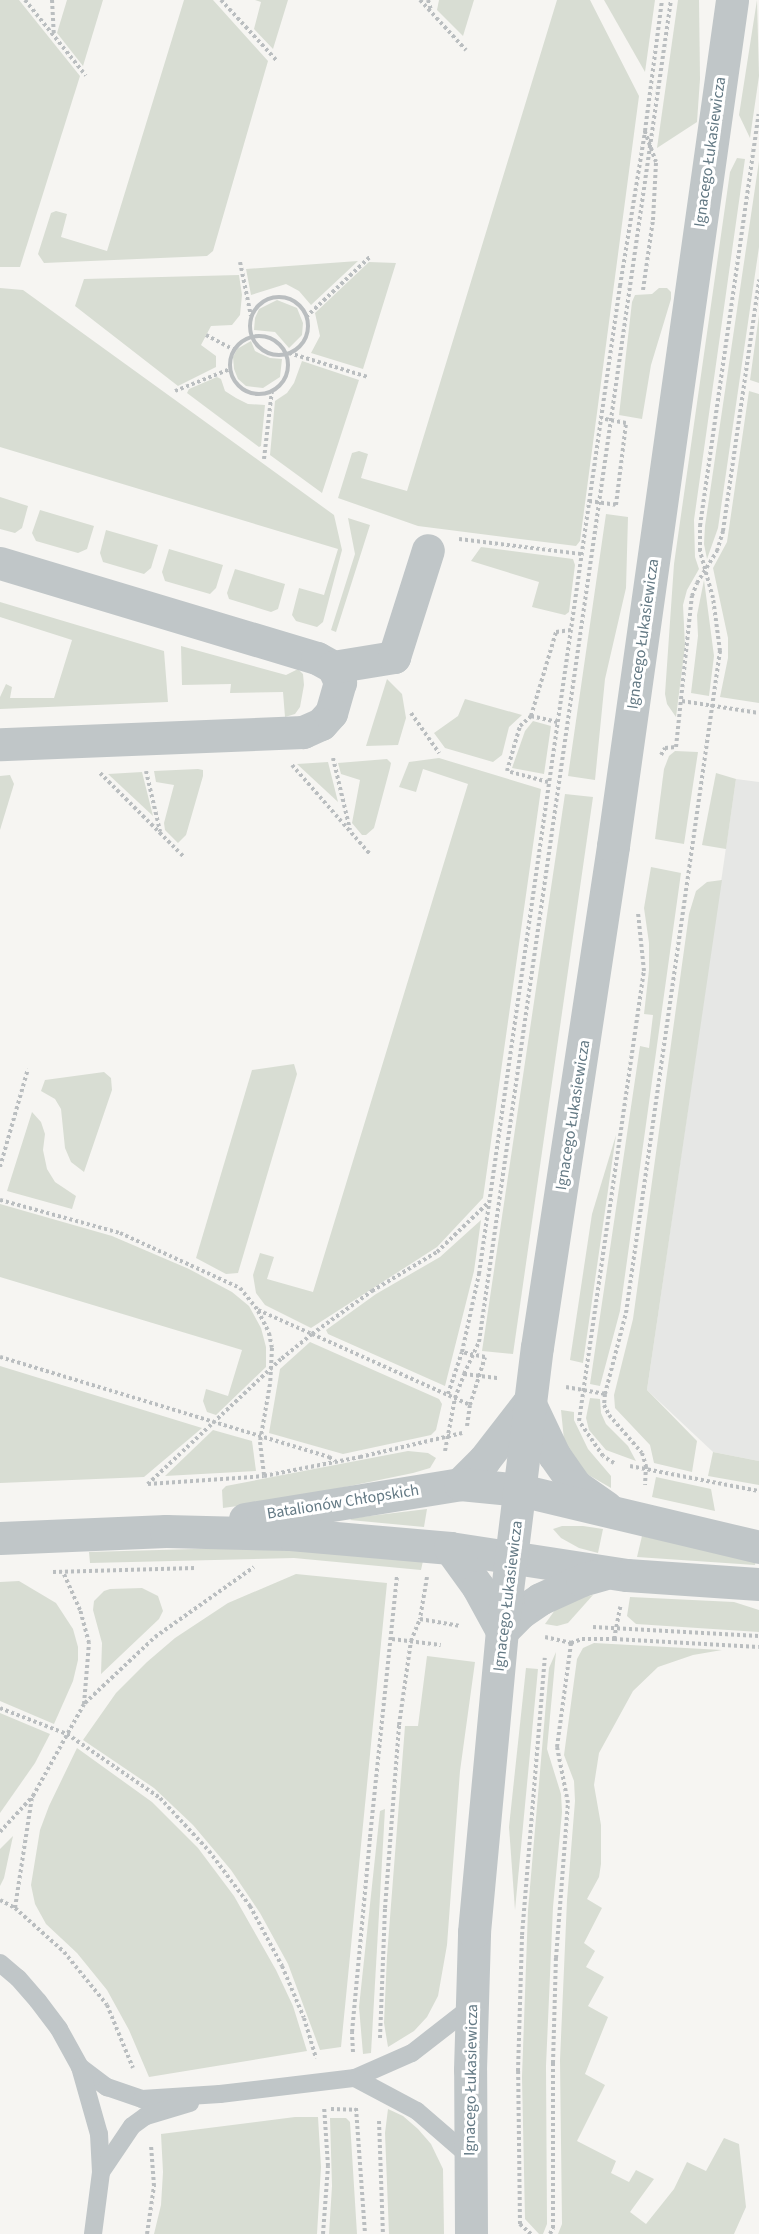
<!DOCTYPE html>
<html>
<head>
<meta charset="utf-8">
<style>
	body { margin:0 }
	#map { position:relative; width:759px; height:2234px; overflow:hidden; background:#f6f5f2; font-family:"Source Sans 3",sans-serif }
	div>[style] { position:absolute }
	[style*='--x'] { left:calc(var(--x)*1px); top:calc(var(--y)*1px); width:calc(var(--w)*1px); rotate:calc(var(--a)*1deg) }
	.built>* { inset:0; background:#e6e7e5 }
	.green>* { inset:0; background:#d8ddd3 }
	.path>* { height:4px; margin-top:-2px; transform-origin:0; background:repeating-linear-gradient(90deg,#babec0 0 3px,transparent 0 6px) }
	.path>.ring { margin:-2px; padding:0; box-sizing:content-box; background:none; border:4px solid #babec0; border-radius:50% }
	.service>* { height:18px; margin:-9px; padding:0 9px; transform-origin:9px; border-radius:9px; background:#c0c6c8 }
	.minor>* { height:33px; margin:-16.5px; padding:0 16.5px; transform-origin:16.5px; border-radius:16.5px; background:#c0c6c8 }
	.tertiary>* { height:33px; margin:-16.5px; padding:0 16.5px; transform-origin:16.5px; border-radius:16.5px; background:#c0c6c8 }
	span { translate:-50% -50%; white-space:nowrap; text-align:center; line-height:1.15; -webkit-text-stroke:6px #fff; paint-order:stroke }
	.street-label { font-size:16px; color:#637984 }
</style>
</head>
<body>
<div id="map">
	<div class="built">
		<i style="clip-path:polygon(736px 779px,759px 782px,759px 1461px,713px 1452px,647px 1390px)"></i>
	</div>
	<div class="green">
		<i style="clip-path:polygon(0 0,19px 0,80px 76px,20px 267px,0 267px)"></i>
		<i style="clip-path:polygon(67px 0,103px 0,83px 66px,57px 33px)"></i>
		<i style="clip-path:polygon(184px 0,213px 0,268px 61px,213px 251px,207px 256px,44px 263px,38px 254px,51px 213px,56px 211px,67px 214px,61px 237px,107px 251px)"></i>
		<i style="clip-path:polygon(255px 0,288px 0,273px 49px,254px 29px,261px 2px)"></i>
		<i style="clip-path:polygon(439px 0,474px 0,463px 36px,437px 10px)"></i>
		<i style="clip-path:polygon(557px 0,590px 0,639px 96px,580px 541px,576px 546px,418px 526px,338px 498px,352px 453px,359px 451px,368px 454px,361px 478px,407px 491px)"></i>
		<i style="clip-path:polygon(604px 0,655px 0,645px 72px)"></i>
		<i style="clip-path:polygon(678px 0,699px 0,700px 79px,697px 122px,657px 148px)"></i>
		<i style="clip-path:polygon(757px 0,759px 76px,750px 138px,739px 115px)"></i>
		<i style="clip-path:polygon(737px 158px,745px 159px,694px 520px,695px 557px,699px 569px,687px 590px,683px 605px,685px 646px,676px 717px,667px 704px,665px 694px,674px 564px,730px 172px)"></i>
		<i style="clip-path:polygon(759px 161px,759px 247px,718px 528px,707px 559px,704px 544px,705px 526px)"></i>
		<i style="clip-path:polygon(358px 261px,311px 305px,299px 291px,286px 284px,251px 295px,246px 269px)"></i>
		<i style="clip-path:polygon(369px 262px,396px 263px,363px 369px,311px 353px,320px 336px,315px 313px)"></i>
		<i style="clip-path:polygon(239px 275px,242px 295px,240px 315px,232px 325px,211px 326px,201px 345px,216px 356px,216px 367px,178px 386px,75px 306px,84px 279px)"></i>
		<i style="clip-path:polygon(0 288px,23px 290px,334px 515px,342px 550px,323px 622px,317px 627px,296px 621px,292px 615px,299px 588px,324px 595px,338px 549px,0 447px)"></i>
		<i style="clip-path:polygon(659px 288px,667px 288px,671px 292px,671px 299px,651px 365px,642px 419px,619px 415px,632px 302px,635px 295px,652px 294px)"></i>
		<i style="clip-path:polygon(277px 300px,297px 308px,303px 323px,302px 335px,289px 348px,275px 332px,254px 330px,255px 318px,259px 309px)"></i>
		<i style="clip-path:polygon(759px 315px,759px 383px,750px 380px)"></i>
		<i style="clip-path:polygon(251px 341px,255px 351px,261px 354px,270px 358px,282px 359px,280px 377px,263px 388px,246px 386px,238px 379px,234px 369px,233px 357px,237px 349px)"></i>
		<i style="clip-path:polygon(302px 361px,359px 380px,322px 493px,270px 455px,275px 401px,287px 393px,294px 383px)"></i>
		<i style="clip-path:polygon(217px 377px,221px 379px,225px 391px,236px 398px,248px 404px,265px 405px,261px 446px,259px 447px,187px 393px,189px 389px)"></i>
		<i style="clip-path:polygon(749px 391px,759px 394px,759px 703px,720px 697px,728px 658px,728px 638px,713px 568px,727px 542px)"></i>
		<i style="clip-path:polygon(0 497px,28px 506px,22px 528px,15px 533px,0 529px)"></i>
		<i style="clip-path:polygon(40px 510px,94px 526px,87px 549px,78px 553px,36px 541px,32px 533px)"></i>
		<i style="clip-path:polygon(606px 514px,628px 517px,626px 588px,605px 679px,595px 780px,568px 776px)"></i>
		<i style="clip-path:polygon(348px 518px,370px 525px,336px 632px,331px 630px,355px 554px)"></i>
		<i style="clip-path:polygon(106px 530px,158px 545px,151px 568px,144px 574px,103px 562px,100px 553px)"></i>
		<i style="clip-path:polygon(481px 547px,573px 559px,575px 565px,569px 612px,565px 615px,532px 607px,539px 582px,471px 561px)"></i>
		<i style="clip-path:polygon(169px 549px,223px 565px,216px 588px,210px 594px,165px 581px,162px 572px)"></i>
		<i style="clip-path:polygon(235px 569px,285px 584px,278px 609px,271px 612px,229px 599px,227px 593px)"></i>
		<i style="clip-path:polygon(704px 580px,714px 656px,709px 696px,691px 693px,698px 636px,697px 615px)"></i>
		<i style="clip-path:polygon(0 602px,164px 651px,168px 702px,0 709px,0 697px,6px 684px,12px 687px,10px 698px,54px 698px,72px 640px,0 617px)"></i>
		<i style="clip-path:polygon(181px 646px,286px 675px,298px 669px,303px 674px,304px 685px,300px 707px,295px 714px,285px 717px,283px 692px,230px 693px,231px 684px,182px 685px)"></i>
		<i style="clip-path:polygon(387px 679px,402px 694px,406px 718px,398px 745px,366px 746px)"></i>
		<i style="clip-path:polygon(465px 699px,522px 715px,509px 727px,502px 755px,493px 762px,445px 748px,434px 733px,458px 716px)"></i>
		<i style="clip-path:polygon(533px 721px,551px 726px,544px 774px,512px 768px,525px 731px)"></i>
		<i style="clip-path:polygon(675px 751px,698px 752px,684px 844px,655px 839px,664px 769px,669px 756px)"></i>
		<i style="clip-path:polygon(439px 758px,541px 789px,483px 1198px,437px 1247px,311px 1328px,265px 1305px,256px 1293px,253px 1275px,260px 1253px,274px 1257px,267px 1279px,313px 1292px,468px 784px,423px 769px,416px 792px,399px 787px,409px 762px)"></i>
		<i style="clip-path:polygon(387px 759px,391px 763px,390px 768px,374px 828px,366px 835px,362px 835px,352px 823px,360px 780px,341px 774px,338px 763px)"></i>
		<i style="clip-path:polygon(328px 762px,338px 802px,297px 764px)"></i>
		<i style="clip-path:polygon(198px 769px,203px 770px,203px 776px,186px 835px,178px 843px,165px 830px,164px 823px,174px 785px,156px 782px,154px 771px)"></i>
		<i style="clip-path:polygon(142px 772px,153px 816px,108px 774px)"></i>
		<i style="clip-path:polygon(716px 773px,736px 779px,726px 849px,702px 845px)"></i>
		<i style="clip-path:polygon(10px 775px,14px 784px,0 830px,0 776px)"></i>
		<i style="clip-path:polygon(565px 794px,593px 797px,513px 1354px,482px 1351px)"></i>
		<i style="clip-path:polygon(651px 867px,681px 873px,620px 1311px,600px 1386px,590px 1384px,640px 1046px,649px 1048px,653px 1015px,644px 1014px,649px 970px,649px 943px,644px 908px)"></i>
		<i style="clip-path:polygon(722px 880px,647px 1390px,697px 1441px,692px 1472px,654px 1463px,650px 1445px,615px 1408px,614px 1395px,633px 1319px,689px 914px,696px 891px,707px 882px)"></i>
		<i style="clip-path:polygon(294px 1064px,297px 1074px,238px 1273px,226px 1274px,196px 1258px,252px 1070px)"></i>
		<i style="clip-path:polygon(104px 1072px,111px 1078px,112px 1090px,84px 1172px,71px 1162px,65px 1148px,61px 1109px,55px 1099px,41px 1091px,45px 1080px)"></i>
		<i style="clip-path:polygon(32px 1112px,41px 1122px,45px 1134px,43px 1150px,47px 1169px,55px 1182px,76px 1196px,72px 1209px,7px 1191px)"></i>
		<i style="clip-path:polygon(616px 1135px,583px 1363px,570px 1360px,592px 1214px)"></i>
		<i style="clip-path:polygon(0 1204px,112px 1236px,189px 1269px,232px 1292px,249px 1306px,261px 1328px,266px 1347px,266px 1367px,216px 1415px,207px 1412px,203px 1401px,206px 1389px,228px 1396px,242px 1350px,0 1277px)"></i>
		<i style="clip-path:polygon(481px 1220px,474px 1271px,445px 1386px,328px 1334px,326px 1330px,376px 1294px,440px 1257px)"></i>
		<i style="clip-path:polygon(310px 1342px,439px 1399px,442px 1404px,436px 1430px,431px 1435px,343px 1454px,269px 1433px,280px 1369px)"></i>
		<i style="clip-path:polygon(0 1366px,202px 1428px,144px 1477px,0 1483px)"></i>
		<i style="clip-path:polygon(590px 1398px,600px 1399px,601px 1413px,606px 1424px,628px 1446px,636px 1461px,606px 1450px,589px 1430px,586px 1418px)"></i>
		<i style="clip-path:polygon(561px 1410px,574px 1412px,574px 1420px,588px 1449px,611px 1476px,611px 1488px,580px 1470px,564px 1440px)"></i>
		<i style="clip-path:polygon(213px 1430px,252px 1441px,256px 1471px,165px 1476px)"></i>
		<i style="clip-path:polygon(408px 1451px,428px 1453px,436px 1458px,430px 1468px,413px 1473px,282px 1500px,223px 1508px,222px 1490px,226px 1486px)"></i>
		<i style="clip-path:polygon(713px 1452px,759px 1461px,759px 1485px,708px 1476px)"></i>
		<i style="clip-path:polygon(656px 1477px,711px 1489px,715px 1511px,652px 1497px)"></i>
		<i style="clip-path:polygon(427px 1509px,424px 1527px,350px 1520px,353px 1518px)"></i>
		<i style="clip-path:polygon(562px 1526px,583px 1526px,603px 1529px,598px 1553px,579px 1548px,561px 1538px,553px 1529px)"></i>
		<i style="clip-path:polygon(642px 1536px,756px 1560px,755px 1565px,637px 1557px)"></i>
		<i style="clip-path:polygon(268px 1547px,423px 1561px,421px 1570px,294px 1558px,90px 1563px,89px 1552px)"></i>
		<i style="clip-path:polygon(296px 1574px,387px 1583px,341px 2047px,320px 2050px,288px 1964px,260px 1913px,231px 1870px,193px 1825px,154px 1788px,83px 1740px,116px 1693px,147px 1662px,175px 1638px,228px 1603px)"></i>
		<i style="clip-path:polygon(19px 1581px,56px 1603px,73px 1629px,78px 1647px,78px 1660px,73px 1681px,54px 1724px,0 1701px,0 1582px)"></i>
		<i style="clip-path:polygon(142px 1588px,158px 1596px,163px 1611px,159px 1619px,101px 1674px,102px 1643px,93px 1610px,94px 1601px,104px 1591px,110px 1589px)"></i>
		<i style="clip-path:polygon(593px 1595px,568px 1623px,557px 1626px,545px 1624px,555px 1610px,571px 1599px)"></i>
		<i style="clip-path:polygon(630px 1597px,734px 1602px,759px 1610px,759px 1632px,636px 1624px,627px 1616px)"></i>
		<i style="clip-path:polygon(594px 1643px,722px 1650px,693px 1655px,658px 1667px,633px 1691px,599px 1753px,594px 1785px,601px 1825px,601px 1864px,599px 1877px,587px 1899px,602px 1908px,584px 1943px,595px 1951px,586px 1967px,604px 1977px,588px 2006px,608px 2017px,585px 2074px,605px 2085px,577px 2141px,616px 2161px,611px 2173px,629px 2182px,636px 2170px,654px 2179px,630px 2212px,646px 2224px,674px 2189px,687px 2162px,706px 2171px,724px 2138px,739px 2144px,746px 2207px,734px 2234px,558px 2234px,562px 2224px,560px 2060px,567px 1900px,575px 1801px,574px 1781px,564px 1755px,577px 1659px,583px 1648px)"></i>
		<i style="clip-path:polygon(556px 1652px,547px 1749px,561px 1794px,562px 1812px,553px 1907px,546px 2066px,547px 2224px,543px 2234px,539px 2234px,525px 2219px,522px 2077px,528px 1910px,549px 1668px)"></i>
		<i style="clip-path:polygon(427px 1656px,475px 1662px,460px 1771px,447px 1945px,438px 1996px,427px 2017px,414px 2031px,388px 2047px,384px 2023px,387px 1956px,405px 1726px,418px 1726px)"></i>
		<i style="clip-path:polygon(526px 1668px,538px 1669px,515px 1910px,509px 1827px)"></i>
		<i style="clip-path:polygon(0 1713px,50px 1734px,35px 1763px,0 1813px)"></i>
		<i style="clip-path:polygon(77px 1748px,152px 1802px,198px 1848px,234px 1896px,276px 1970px,293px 2006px,307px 2051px,149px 2077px,129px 2030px,107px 1990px,77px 1953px,46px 1924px,35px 1904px,31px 1885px,40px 1830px,49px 1806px)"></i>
		<i style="clip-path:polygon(385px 1809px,371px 2053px,363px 2054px,359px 2007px,380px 1811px)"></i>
		<i style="clip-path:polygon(13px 1836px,4px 1878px,0 1886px,0 1849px)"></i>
		<i style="clip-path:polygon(388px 2109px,403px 2116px,418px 2129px,431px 2144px,443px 2169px,444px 2234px,389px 2234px,385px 2133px)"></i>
		<i style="clip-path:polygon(295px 2117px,318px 2117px,321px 2167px,317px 2234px,154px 2234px,161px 2205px,163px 2172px,161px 2134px)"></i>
		<i style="clip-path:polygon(330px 2118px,346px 2118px,350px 2122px,357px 2234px,329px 2234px,332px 2186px)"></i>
	</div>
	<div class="path">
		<i style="--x:25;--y:0;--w:97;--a:51.2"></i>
		<i style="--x:52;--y:0;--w:34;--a:87"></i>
		<i style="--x:221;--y:0;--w:83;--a:47.4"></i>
		<i style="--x:420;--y:0;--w:68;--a:47.4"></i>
		<i style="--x:428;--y:0;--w:10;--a:73"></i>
		<i style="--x:240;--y:262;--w:55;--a:78.5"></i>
		<i style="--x:643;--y:290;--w:71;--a:-81.9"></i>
		<i style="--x:653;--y:220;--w:58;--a:-87"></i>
		<i style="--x:656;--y:162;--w:33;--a:-110"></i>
		<i style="--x:645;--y:131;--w:132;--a:-82.6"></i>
		<i class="ring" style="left:250px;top:297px;width:54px;height:54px"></i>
		<i style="--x:306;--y:317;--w:89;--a:-43.2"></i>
		<i style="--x:206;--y:335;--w:32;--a:28"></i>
		<i class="ring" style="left:230px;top:336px;width:54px;height:54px"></i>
		<i style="--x:289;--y:353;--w:83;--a:16.9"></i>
		<i style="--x:175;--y:391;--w:59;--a:-21.8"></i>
		<i style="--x:264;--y:459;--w:69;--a:-83.4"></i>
		<i style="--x:589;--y:501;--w:27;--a:8"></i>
		<i style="--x:616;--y:505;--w:83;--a:-83"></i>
		<i style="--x:626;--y:423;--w:25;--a:-169"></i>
		<i style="--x:459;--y:539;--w:124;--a:7"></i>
		<i style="--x:682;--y:701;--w:78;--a:8.9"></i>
		<i style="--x:411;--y:713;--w:49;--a:55"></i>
		<i style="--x:531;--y:716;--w:27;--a:13"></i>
		<i style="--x:661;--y:755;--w:8;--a:-60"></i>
		<i style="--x:665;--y:748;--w:11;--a:-5"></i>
		<i style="--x:676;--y:747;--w:152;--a:-84"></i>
		<i style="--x:692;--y:596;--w:14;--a:-69"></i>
		<i style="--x:697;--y:583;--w:38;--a:-58"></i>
		<i style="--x:717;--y:551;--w:21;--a:-73"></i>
		<i style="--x:723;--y:531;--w:254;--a:-81.8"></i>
		<i style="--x:333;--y:758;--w:74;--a:76.7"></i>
		<i style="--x:292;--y:765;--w:118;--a:48.8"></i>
		<i style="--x:146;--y:771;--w:62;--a:76.9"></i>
		<i style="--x:100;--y:773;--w:119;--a:45"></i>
		<i style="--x:548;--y:782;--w:42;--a:-165"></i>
		<i style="--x:507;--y:771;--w:47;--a:-73.9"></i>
		<i style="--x:520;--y:726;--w:15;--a:-42"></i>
		<i style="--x:531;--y:716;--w:88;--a:-73.4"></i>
		<i style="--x:556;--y:632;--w:15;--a:-8"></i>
		<i style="--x:0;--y:1167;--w:102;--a:-74.1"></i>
		<i style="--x:0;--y:1200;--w:124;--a:15.4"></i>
		<i style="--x:120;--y:1233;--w:132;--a:24.6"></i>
		<i style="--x:240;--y:1288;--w:28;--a:51"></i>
		<i style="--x:258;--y:1310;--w:59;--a:24"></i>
		<i style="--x:312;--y:1334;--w:40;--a:141"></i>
		<i style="--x:281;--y:1359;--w:183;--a:136.8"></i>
		<i style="--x:148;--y:1484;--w:116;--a:-3.9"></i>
		<i style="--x:264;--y:1476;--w:98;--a:-11.2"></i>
		<i style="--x:360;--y:1457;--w:105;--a:-13.2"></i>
		<i style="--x:258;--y:1311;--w:25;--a:63"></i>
		<i style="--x:269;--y:1333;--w:15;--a:79"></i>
		<i style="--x:272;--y:1348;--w:36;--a:93"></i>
		<i style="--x:270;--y:1384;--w:59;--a:99.8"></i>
		<i style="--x:260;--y:1442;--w:34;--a:83"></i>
		<i style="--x:312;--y:1334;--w:74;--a:-35.6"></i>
		<i style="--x:372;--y:1291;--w:76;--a:-31"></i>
		<i style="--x:437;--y:1252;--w:71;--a:-43.9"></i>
		<i style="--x:312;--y:1334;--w:173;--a:24.2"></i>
		<i style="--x:0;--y:1357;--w:344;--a:16.9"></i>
		<i style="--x:329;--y:1457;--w:7;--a:34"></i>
		<i style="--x:464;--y:1374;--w:35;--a:-65"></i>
		<i style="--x:479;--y:1342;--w:1356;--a:-81.86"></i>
		<i style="--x:566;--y:1387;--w:40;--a:10"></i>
		<i style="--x:605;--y:1394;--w:11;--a:95"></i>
		<i style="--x:604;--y:1405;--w:11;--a:63"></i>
		<i style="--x:609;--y:1415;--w:50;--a:49"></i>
		<i style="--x:642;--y:1453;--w:14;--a:73"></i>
		<i style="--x:646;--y:1466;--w:19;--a:93"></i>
		<i style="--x:448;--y:1394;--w:44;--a:-71.6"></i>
		<i style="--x:605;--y:1394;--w:84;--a:-75.5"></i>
		<i style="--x:626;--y:1313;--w:669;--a:-81.92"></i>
		<i style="--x:720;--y:651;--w:53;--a:-97.5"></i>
		<i style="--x:713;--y:598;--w:49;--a:-105.5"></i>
		<i style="--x:700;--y:551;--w:25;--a:-90"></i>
		<i style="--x:700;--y:526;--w:416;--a:-81.9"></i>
		<i style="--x:467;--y:1426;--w:21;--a:-82"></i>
		<i style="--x:470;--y:1405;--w:50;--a:-72.6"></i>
		<i style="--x:485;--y:1357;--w:24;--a:-168"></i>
		<i style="--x:462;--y:1352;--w:80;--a:-77.7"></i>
		<i style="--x:479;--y:1274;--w:998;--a:-81.88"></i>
		<i style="--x:620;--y:286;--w:157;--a:-80.8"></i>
		<i style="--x:445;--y:1451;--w:54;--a:-79.3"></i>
		<i style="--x:455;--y:1398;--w:26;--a:-69"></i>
		<i style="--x:464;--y:1374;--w:35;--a:7"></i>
		<i style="--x:614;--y:1463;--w:13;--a:-148"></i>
		<i style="--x:603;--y:1456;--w:42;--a:-124.4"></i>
		<i style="--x:579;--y:1421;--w:455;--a:-81.8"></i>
		<i style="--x:644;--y:971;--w:58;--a:-95.9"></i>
		<i style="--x:630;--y:1466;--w:131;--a:11"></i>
		<i style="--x:53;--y:1572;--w:142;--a:-1.6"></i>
		<i style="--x:427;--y:1577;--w:43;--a:99.5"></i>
		<i style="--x:420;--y:1619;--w:41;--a:9.9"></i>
		<i style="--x:593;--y:1627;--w:166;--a:3.1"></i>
		<i style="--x:545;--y:1637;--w:27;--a:13"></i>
		<i style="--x:571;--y:1643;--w:12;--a:-20"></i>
		<i style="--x:582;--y:1639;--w:32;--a:0"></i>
		<i style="--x:614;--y:1639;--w:145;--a:3.2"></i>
		<i style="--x:392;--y:1639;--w:49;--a:7"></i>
		<i style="--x:614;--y:1639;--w:33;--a:-79"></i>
		<i style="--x:85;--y:1703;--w:96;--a:-43.3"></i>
		<i style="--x:155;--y:1637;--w:121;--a:-35.3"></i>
		<i style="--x:0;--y:1708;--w:72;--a:21.2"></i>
		<i style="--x:67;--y:1734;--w:113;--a:34.5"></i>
		<i style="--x:160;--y:1798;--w:72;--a:47.2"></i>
		<i style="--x:209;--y:1851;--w:69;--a:53.3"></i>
		<i style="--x:250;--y:1906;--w:68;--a:61.9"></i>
		<i style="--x:282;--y:1966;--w:56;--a:67.1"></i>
		<i style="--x:304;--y:2018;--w:42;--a:73.3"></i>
		<i style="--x:0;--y:1832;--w:49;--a:-47.5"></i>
		<i style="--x:33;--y:1796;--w:105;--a:-61"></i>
		<i style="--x:84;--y:1704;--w:61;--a:-85.3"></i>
		<i style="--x:89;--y:1643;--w:34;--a:-105"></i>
		<i style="--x:80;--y:1610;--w:42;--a:-114.1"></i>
		<i style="--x:0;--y:1900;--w:17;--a:28"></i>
		<i style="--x:15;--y:1908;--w:66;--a:41.9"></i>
		<i style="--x:64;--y:1952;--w:68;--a:50.9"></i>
		<i style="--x:107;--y:2005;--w:68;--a:67.6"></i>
		<i style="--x:15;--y:1908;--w:112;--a:-81.3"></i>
		<i style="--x:380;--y:2038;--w:130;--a:-87.8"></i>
		<i style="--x:385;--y:1908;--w:184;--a:-85.6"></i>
		<i style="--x:399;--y:1725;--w:85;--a:-81.9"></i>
		<i style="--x:411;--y:1641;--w:24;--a:-68"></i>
		<i style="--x:353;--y:2052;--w:20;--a:-93"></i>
		<i style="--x:352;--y:2032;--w:196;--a:-84.7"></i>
		<i style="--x:370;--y:1837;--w:262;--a:-84.1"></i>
		<i style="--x:356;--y:2108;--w:126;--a:85.9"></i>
		<i style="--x:331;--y:2109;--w:25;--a:2"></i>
		<i style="--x:379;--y:2121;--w:113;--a:88"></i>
		<i style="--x:147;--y:2234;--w:49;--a:-81.7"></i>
		<i style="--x:154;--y:2186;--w:41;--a:-94.2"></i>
		<i style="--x:323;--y:2234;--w:68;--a:-85.8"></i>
		<i style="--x:328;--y:2166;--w:60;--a:-93.8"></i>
		<i style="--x:531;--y:2234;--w:15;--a:-138"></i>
		<i style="--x:520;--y:2224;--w:153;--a:-90.7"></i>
		<i style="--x:518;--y:2071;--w:136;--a:-88.3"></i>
		<i style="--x:522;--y:1935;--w:278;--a:-85.3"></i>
		<i style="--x:550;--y:2234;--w:7;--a:-63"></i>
		<i style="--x:553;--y:2228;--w:165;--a:-90"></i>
		<i style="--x:553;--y:2063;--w:105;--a:-88.4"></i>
		<i style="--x:556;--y:1958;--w:155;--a:-85.6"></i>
		<i style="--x:568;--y:1803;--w:57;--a:-101.1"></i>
		<i style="--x:557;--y:1747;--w:105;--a:-82.3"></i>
	</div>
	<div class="service">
		<i style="--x:0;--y:1963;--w:23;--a:40"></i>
		<i style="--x:18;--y:1978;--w:30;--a:49"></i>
		<i style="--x:38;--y:2001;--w:35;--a:53"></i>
		<i style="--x:59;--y:2029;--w:43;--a:61.1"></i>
		<i style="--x:80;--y:2067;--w:34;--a:37"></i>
		<i style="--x:107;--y:2087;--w:37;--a:19"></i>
		<i style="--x:142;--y:2099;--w:78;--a:-3.7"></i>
		<i style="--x:220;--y:2094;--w:136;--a:-6.8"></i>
		<i style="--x:355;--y:2078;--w:62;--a:-23.7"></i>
		<i style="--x:412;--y:2053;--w:75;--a:-37.9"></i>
		<i style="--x:80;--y:2067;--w:70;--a:74.2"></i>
		<i style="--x:99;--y:2134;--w:38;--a:87"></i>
		<i style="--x:355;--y:2078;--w:70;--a:28"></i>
		<i style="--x:417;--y:2111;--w:69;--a:40.9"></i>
		<i style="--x:93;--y:2234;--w:63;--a:-82.6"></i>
		<i style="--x:101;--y:2172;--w:55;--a:-56"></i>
		<i style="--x:132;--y:2126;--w:17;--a:-36"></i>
		<i style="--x:146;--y:2116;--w:46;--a:-16.5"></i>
	</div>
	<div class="minor">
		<i style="--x:0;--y:563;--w:331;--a:16.7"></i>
		<i style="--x:317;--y:658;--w:18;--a:29"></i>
		<i style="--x:333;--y:667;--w:17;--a:65"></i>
		<i style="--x:340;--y:682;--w:32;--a:106"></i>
		<i style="--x:331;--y:713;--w:15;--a:132"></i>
		<i style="--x:321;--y:724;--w:20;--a:156"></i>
		<i style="--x:303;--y:732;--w:303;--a:177.7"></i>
		<i style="--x:333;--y:667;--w:62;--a:-9.3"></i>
		<i style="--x:394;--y:657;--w:112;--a:-72.4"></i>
	</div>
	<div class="tertiary">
		<i style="--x:529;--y:1402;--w:59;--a:64.7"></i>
		<i style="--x:554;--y:1455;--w:38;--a:55"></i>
		<i style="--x:576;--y:1486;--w:37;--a:35"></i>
		<i style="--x:460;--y:1484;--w:34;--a:-45"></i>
		<i style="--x:484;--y:1460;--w:73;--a:-52.2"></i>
		<i style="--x:245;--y:1519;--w:218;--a:-9.2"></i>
		<i style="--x:460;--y:1484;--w:60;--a:5.7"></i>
		<i style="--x:520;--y:1490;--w:246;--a:13.4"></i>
		<i style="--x:0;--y:1538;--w:166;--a:-2.4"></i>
		<i style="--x:166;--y:1531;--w:124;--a:1.4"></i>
		<i style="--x:290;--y:1534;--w:161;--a:5"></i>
		<i style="--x:450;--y:1548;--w:179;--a:8.7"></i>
		<i style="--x:627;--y:1575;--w:132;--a:3.9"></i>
		<i style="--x:450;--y:1548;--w:48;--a:54.3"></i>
		<i style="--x:478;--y:1587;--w:50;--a:61.4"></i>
		<i style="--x:502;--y:1631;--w:27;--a:-45"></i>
		<i style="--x:521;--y:1612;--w:23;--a:-34"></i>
		<i style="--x:540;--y:1599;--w:46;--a:-24.3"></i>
		<i style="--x:582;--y:1580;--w:22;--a:-16"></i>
		<i style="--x:471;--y:2234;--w:164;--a:-90.3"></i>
		<i style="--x:470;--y:2070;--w:138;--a:-88.3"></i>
		<i style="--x:474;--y:1932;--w:302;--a:-84.7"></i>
		<i style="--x:502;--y:1631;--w:286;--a:-83"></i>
		<i style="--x:537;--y:1347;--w:507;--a:-81.37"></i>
		<i style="--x:613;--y:846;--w:854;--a:-81.99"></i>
	</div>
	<div class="street-label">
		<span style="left:710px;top:152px;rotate:-82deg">Ignacego Łukasiewicza</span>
		<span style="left:643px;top:634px;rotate:-82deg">Ignacego Łukasiewicza</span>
		<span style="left:573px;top:1115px;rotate:-81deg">Ignacego Łukasiewicza</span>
		<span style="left:343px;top:1502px;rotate:-9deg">Batalionów Chłopskich</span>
		<span style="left:508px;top:1596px;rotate:-83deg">Ignacego Łukasiewicza</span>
		<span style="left:471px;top:2080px;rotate:-89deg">Ignacego Łukasiewicza</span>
	</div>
</div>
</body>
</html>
